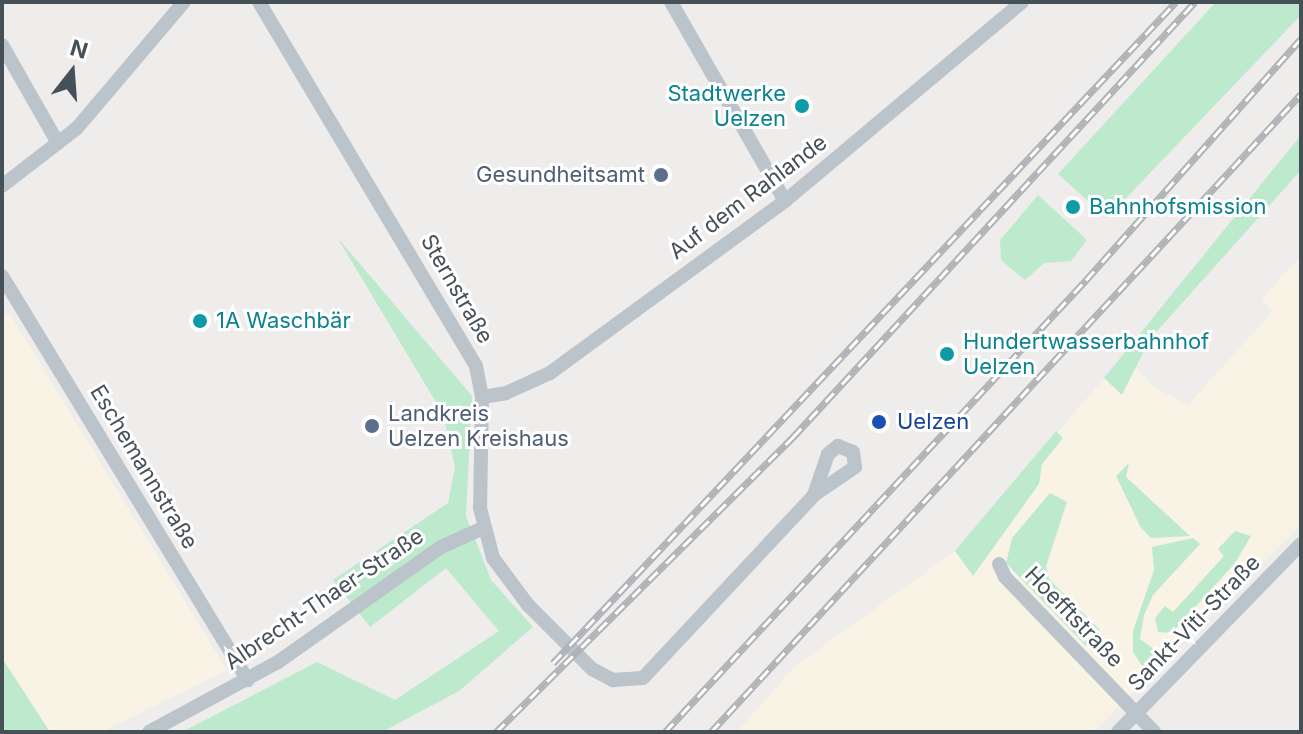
<!DOCTYPE html>
<html>
<head>
<meta charset="utf-8">
<style>
	body { margin:0 }
	#map { position:relative; width:1303px; height:734px; overflow:hidden; background:#efecec; font-family:Inter,sans-serif }
	div>[style] { position:absolute }
	[style*='--x'] { left:calc(var(--x)*1px); top:calc(var(--y)*1px); width:calc(var(--w)*1px); rotate:calc(var(--a)*1deg) }
	.commercial>* { inset:0; background:#f9f3e5 }
	.green>* { inset:0; background:#bde9cd }
	.street>* { height:14px; margin:-7px; padding:0 7px; transform-origin:7px; border-radius:7px; background:#bbc4ca }
	.rail>* { height:7px; margin-top:-3.5px; transform-origin:0; background:repeating-linear-gradient(90deg,#fff 0 12px,#afb2b6 0 24px); box-sizing:border-box; border-block:2px solid #afb2b6 }
	.dots>* { width:22px; height:22px; translate:-50% -50%; box-sizing:border-box; border:4px solid #fff; border-radius:50% }
	span { translate:-50% -50%; white-space:nowrap; text-align:center; line-height:1.15; -webkit-text-stroke:6px #fff; paint-order:stroke }
	.culture-label { font-size:22px; color:#0d838f }
	.right { translate:-100% -50%; text-align:right }
	.left { translate:0 -50%; text-align:left }
	.service-label { font-size:22px; color:#4e5e75 }
	.street-label { font-size:22px; color:#465057 }
	.transit-label { font-size:22px; color:#164399 }
	.frame { position:absolute; inset:0; border:4px solid #465057; pointer-events:none }
	.north { position:absolute; left:32px; top:32px; width:80px; height:80px; -webkit-text-stroke:6px #fff; paint-order:stroke; rotate:17deg; font-size:22px; font-weight:700; line-height:32px; text-align:center; color:#465057 }
	.north::after { content:''; display:block; margin:auto; width:28px; height:36px; background:#465057; clip-path:polygon(50% 0,100% 100%,50% 72%,0 100%) }
</style>
</head>
<body>
<div id="map">
	<div class="commercial">
		<i style="clip-path:polygon(1301px 256px,1301px 524px,1093px 732px,737px 732px,794px 667px,955px 551px,1125px 354px,1153px 387px,1188px 405px,1272px 312px,1262px 298px)"></i>
		<i style="clip-path:polygon(9px 313px,227px 670px,102px 732px,2px 732px,2px 318px)"></i>
	</div>
	<div class="green">
		<i style="clip-path:polygon(1216px 2px,1301px 2px,1301px 15px,1107px 218px,1058px 174px)"></i>
		<i style="clip-path:polygon(1301px 135px,1301px 170px,1150px 339px,1122px 395px,1104px 378px)"></i>
		<i style="clip-path:polygon(1038px 195px,1087px 240px,1071px 261px,1044px 263px,1025px 280px,1001px 260px,1000px 240px)"></i>
		<i style="clip-path:polygon(337px 237px,472px 396px,466px 516px,491px 580px,533px 627px,459px 691px,382px 732px,182px 732px,317px 662px,395px 700px,499px 631px,446px 568px,370px 627px,333px 580px,448px 503px,455px 467px,443px 414px)"></i>
		<i style="clip-path:polygon(1056px 431px,1063px 438px,1042px 464px,1039px 484px,973px 576px,955px 551px)"></i>
		<i style="clip-path:polygon(1129px 463px,1126px 477px,1190px 536px,1151px 538px,1141px 528px,1116px 476px)"></i>
		<i style="clip-path:polygon(1050px 493px,1067px 502px,1046px 566px,1049px 579px,1099px 629px,1100px 643px,1094px 648px,1085px 645px,1006px 563px,1012px 538px)"></i>
		<i style="clip-path:polygon(1235px 531px,1251px 536px,1235px 563px,1172px 633px,1158px 632px,1155px 618px,1165px 606px,1173px 612px,1224px 556px,1218px 549px)"></i>
		<i style="clip-path:polygon(1193px 538px,1200px 544px,1153px 595px,1144px 615px,1140px 639px,1155px 650px,1171px 652px,1148px 675px,1133px 652px,1133px 631px,1154px 570px,1152px 547px)"></i>
		<i style="clip-path:polygon(2px 658px,50px 732px,2px 732px)"></i>
	</div>
	<div class="street">
		<i style="--x:259;--y:2;--w:424;--a:59.2"></i>
		<i style="--x:476;--y:366;--w:32;--a:79"></i>
		<i style="--x:482;--y:397;--w:111;--a:91"></i>
		<i style="--x:480;--y:508;--w:52;--a:75.4"></i>
		<i style="--x:493;--y:558;--w:59;--a:53.3"></i>
		<i style="--x:528;--y:605;--w:91;--a:45"></i>
		<i style="--x:592;--y:669;--w:24;--a:28"></i>
		<i style="--x:613;--y:680;--w:30;--a:-4"></i>
		<i style="--x:643;--y:678;--w:250;--a:-46.9"></i>
		<i style="--x:671;--y:2;--w:229;--a:60.2"></i>
		<i style="--x:2;--y:45;--w:113;--a:60.3"></i>
		<i style="--x:2;--y:186;--w:95;--a:-37.7"></i>
		<i style="--x:77;--y:128;--w:165;--a:-49.7"></i>
		<i style="--x:2;--y:276;--w:473;--a:58.7"></i>
		<i style="--x:482;--y:397;--w:24;--a:-9"></i>
		<i style="--x:506;--y:393;--w:48;--a:-24.4"></i>
		<i style="--x:550;--y:373;--w:291;--a:-36.2"></i>
		<i style="--x:785;--y:201;--w:309;--a:-40"></i>
		<i style="--x:838;--y:446;--w:16;--a:22"></i>
		<i style="--x:853;--y:452;--w:15;--a:82"></i>
		<i style="--x:855;--y:467;--w:50;--a:145.7"></i>
		<i style="--x:814;--y:495;--w:43;--a:-71.1"></i>
		<i style="--x:828;--y:454;--w:13;--a:-39"></i>
		<i style="--x:999;--y:564;--w:14;--a:65"></i>
		<i style="--x:1005;--y:577;--w:215;--a:46.1"></i>
		<i style="--x:149;--y:732;--w:147;--a:-28.5"></i>
		<i style="--x:278;--y:662;--w:199;--a:-35.2"></i>
		<i style="--x:441;--y:547;--w:46;--a:-24.3"></i>
		<i style="--x:1118;--y:732;--w:262;--a:-45.8"></i>
	</div>
	<div class="rail">
		<i style="--x:553;--y:663;--w:908;--a:-46.7"></i>
		<i style="--x:496;--y:732;--w:419;--a:-44.8"></i>
		<i style="--x:793;--y:437;--w:592;--a:-47.26"></i>
		<i style="--x:665;--y:732;--w:618;--a:-47.03"></i>
		<i style="--x:1086;--y:280;--w:323;--a:-48.3"></i>
		<i style="--x:711;--y:732;--w:869;--a:-47.24"></i>
	</div>
	<div class="dots">
		<i style="left:802px;top:106px;background:#0f9aa8"></i>
		<i style="left:661px;top:175px;background:#5c6f8a"></i>
		<i style="left:1073px;top:207px;background:#0f9aa8"></i>
		<i style="left:200px;top:321px;background:#0f9aa8"></i>
		<i style="left:947px;top:354px;background:#0f9aa8"></i>
		<i style="left:879px;top:422px;background:#1a4fb4"></i>
		<i style="left:372px;top:426px;background:#5c6f8a"></i>
	</div>
	<div class="culture-label">
		<span class="right" style="left:786px;top:106px">Stadtwerke<br>Uelzen</span>
		<span class="left" style="left:1089px;top:207px">Bahnhofsmission</span>
		<span class="left" style="left:216px;top:321px">1A Waschbär</span>
		<span class="left" style="left:963px;top:354px">Hundertwasserbahnhof<br>Uelzen</span>
	</div>
	<div class="service-label">
		<span class="right" style="left:645px;top:175px">Gesundheitsamt</span>
		<span class="left" style="left:388px;top:426px">Landkreis<br>Uelzen Kreishaus</span>
	</div>
	<div class="street-label">
		<span style="left:748px;top:197px;rotate:-37deg">Auf dem Rahlande</span>
		<span style="left:457px;top:289px;rotate:60deg">Sternstraße</span>
		<span style="left:144px;top:467px;rotate:59deg">Eschemannstraße</span>
		<span style="left:324px;top:599px;rotate:-34deg">Albrecht-Thaer-Straße</span>
		<span style="left:1074px;top:617px;rotate:46deg">Hoefftstraße</span>
		<span style="left:1194px;top:623px;rotate:-46deg">Sankt-Viti-Straße</span>
	</div>
	<div class="transit-label">
		<span class="left" style="left:897px;top:422px">Uelzen</span>
	</div>
	<div class="frame"></div>
	<div class="north">N</div>
</div>
</body>
</html>
